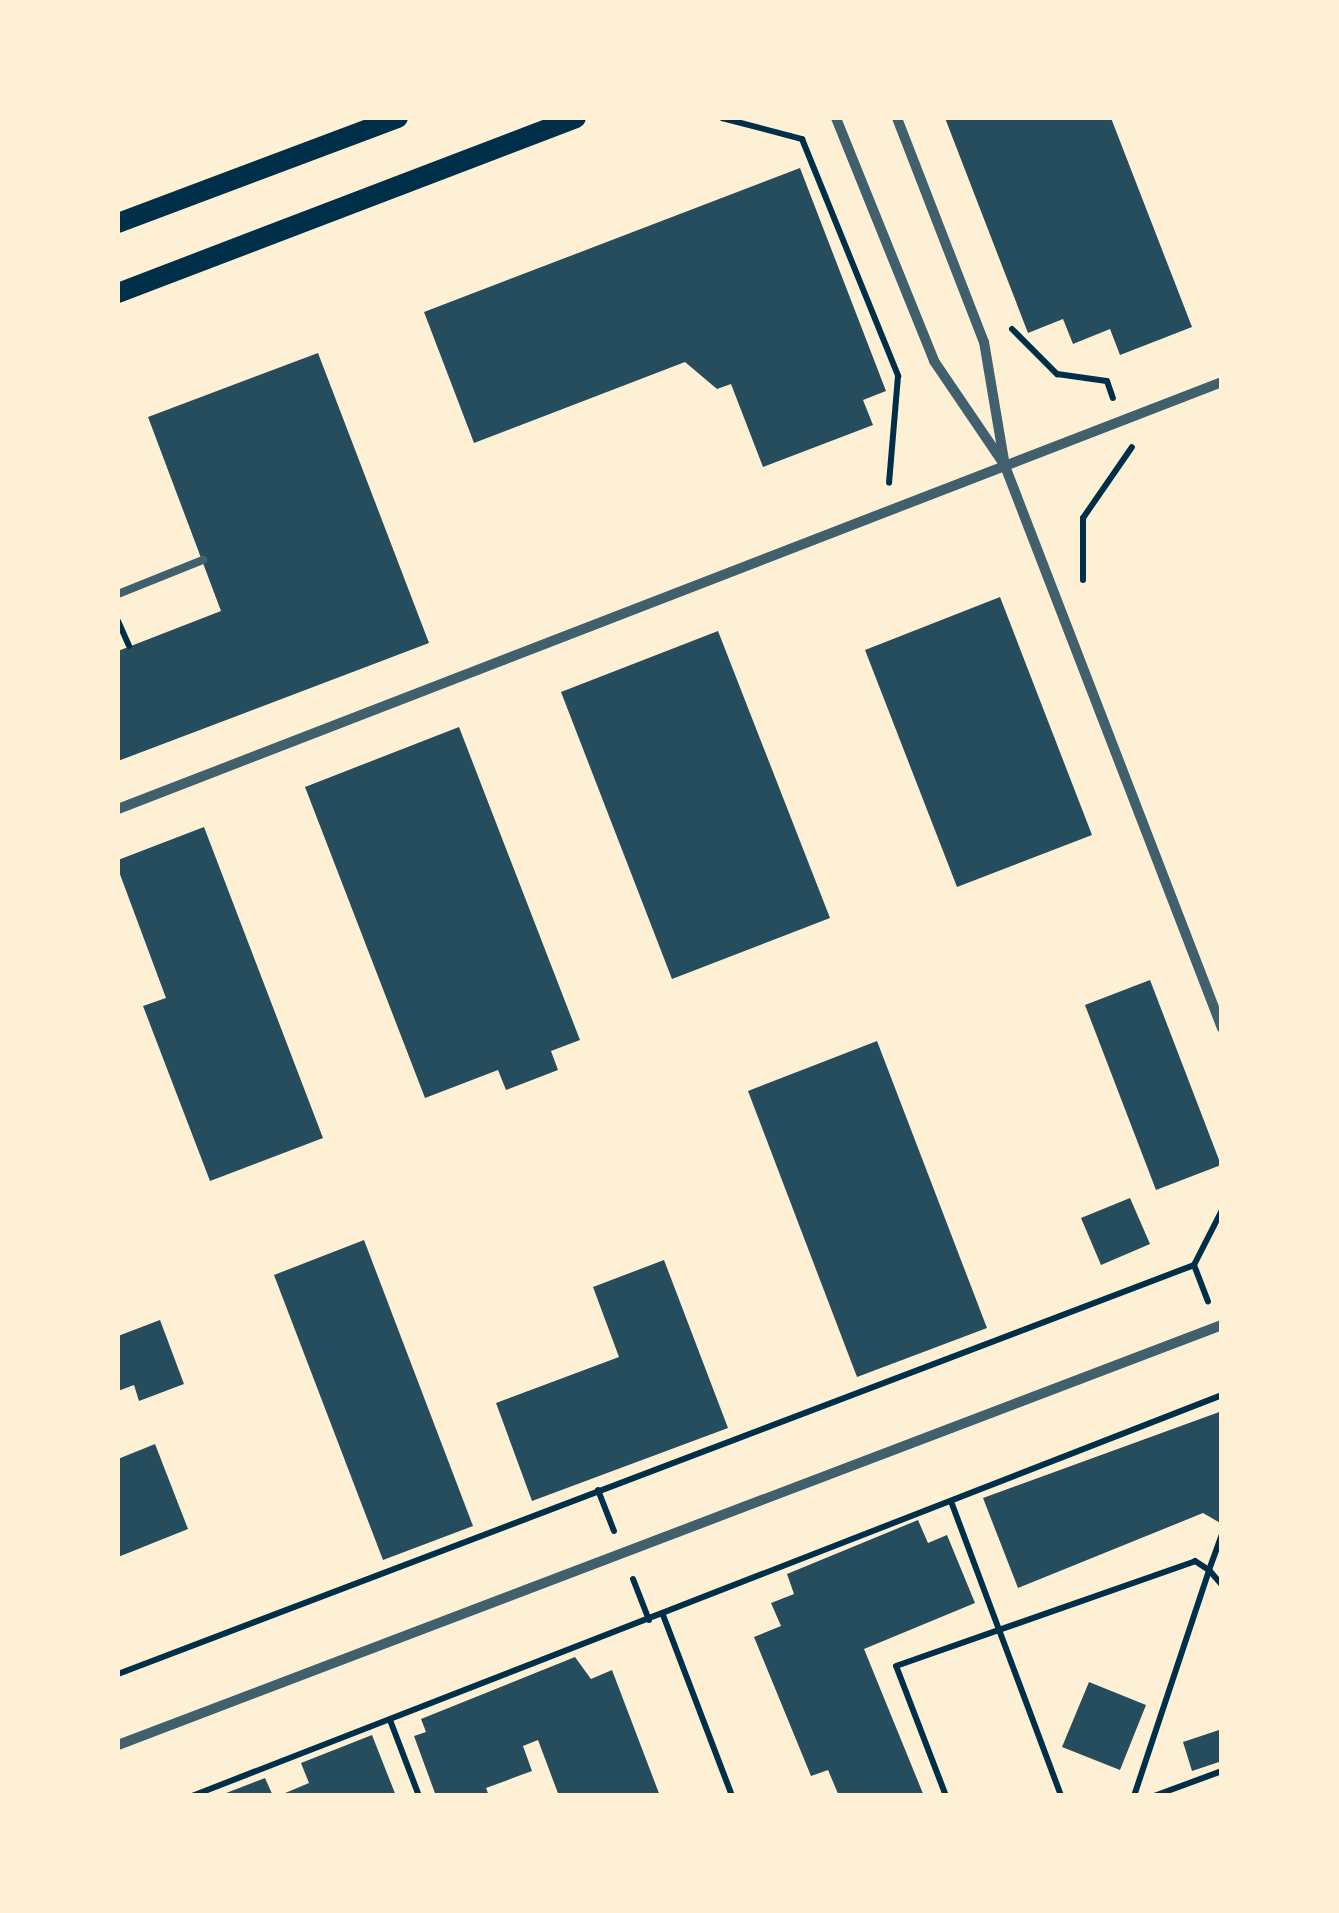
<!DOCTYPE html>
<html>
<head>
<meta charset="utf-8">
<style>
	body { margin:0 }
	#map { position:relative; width:1339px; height:1913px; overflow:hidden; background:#fdf0d5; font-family:Bitter,serif }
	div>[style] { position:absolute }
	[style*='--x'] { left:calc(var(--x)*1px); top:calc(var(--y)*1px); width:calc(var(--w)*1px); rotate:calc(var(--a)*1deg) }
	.building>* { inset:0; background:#264d5e }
	.path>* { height:6px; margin:-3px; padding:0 3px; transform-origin:3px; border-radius:3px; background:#003049 }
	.service>* { height:8px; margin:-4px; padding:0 4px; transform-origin:4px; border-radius:4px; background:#3f606c }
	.minor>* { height:10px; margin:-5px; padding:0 5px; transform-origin:5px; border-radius:5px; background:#3f606c }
	.secondary>* { height:20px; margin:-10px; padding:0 10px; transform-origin:10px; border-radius:10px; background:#003049 }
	span { translate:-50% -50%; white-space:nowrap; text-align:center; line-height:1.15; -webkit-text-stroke:10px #fdf0d5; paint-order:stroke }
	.frame { position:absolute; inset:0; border:120px solid #fdf0d5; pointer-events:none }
</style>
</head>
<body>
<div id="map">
	<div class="building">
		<i style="clip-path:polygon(945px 118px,1111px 118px,1192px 327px,1120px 355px,1110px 329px,1073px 344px,1063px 319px,1028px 333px)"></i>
		<i style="clip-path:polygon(800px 168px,886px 391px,863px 400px,873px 425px,763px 467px,731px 384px,717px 389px,685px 362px,474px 443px,424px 312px)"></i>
		<i style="clip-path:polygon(318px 353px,429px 643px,118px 761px,118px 651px,221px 611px,148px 417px)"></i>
		<i style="clip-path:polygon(1000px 597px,1092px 835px,957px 887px,865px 650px)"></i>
		<i style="clip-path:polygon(718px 631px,830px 918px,672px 979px,561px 692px)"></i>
		<i style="clip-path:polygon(459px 727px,580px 1040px,551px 1051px,558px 1070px,506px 1090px,498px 1070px,425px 1098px,305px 787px)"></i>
		<i style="clip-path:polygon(204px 827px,323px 1138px,210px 1181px,143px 1006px,166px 998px,118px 869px,118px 860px)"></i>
		<i style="clip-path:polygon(1150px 980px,1221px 1165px,1156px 1190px,1085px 1005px)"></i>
		<i style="clip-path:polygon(877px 1041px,987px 1328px,857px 1377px,748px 1091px)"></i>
		<i style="clip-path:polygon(1130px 1198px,1150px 1244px,1101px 1265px,1081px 1218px)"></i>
		<i style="clip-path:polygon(364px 1240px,473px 1526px,383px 1560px,274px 1275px)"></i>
		<i style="clip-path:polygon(664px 1260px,728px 1428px,532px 1501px,496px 1403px,619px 1357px,593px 1287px)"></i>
		<i style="clip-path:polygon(160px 1320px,184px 1384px,139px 1401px,134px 1385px,118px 1391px,118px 1336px)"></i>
		<i style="clip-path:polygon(1222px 1411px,1222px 1524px,1203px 1513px,1018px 1588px,983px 1498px)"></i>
		<i style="clip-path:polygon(155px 1444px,188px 1529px,118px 1557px,118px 1459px)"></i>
		<i style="clip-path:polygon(918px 1520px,928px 1543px,947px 1535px,975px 1603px,864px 1649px,924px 1796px,839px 1796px,828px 1770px,811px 1776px,754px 1637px,781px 1626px,771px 1603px,794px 1594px,787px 1574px)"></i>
		<i style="clip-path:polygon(575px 1657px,591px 1679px,612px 1670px,660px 1796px,559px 1796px,538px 1740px,523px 1746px,532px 1771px,486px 1788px,489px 1796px,436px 1796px,414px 1736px,426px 1732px,421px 1719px)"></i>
		<i style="clip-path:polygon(1089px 1682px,1146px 1705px,1120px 1770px,1062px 1747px)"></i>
		<i style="clip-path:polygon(1222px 1729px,1222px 1761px,1192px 1771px,1183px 1742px)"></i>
		<i style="clip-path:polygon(372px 1735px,396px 1796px,278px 1796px,309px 1783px,301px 1763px)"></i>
		<i style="clip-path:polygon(265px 1778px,273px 1796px,221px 1796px,221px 1795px)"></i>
	</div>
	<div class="path">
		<i style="--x:722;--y:118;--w:83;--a:14.7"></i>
		<i style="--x:802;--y:139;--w:256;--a:67.9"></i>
		<i style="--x:898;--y:376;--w:107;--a:94.8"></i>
		<i style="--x:1012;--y:329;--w:64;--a:45"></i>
		<i style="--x:1057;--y:374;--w:50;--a:8"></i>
		<i style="--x:1107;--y:381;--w:18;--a:71"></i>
		<i style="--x:1083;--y:580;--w:62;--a:-90"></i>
		<i style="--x:1083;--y:518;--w:86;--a:-55.4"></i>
		<i style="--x:118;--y:621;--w:27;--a:66"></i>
		<i style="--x:1194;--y:1265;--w:39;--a:69"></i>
		<i style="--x:598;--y:1490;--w:44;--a:68.7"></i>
		<i style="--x:952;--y:1504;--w:312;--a:69.5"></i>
		<i style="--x:633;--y:1579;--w:44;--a:68.7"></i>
		<i style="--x:663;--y:1615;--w:194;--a:69.1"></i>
		<i style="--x:118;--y:1674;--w:1151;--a:-20.81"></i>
		<i style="--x:1194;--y:1265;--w:62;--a:-63"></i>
		<i style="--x:390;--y:1720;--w:81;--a:69.1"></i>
		<i style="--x:192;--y:1796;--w:1105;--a:-21.27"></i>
		<i style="--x:946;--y:1796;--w:139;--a:-111"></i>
		<i style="--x:896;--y:1666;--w:317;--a:-19.3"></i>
		<i style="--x:1195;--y:1561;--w:17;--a:33"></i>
		<i style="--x:1209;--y:1570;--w:38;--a:-70"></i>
		<i style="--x:1134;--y:1796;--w:238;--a:-71.6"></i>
		<i style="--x:1209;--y:1570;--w:20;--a:49"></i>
		<i style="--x:1154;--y:1796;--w:72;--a:-20.2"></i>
	</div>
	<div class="service">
		<i style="--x:118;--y:594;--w:92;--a:-21.8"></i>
	</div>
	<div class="minor">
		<i style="--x:836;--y:118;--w:262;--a:68"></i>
		<i style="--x:934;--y:361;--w:121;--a:55.8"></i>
		<i style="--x:897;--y:118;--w:240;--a:68.8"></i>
		<i style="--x:984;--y:342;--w:126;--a:80.4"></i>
		<i style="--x:1005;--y:466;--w:602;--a:68.89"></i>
		<i style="--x:118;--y:809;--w:1184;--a:-21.15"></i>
		<i style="--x:118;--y:1745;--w:1181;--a:-20.83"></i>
	</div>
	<div class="secondary">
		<i style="--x:118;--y:223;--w:299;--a:-20.6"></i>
		<i style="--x:118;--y:293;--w:490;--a:-20.9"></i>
	</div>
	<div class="frame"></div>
</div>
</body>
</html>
